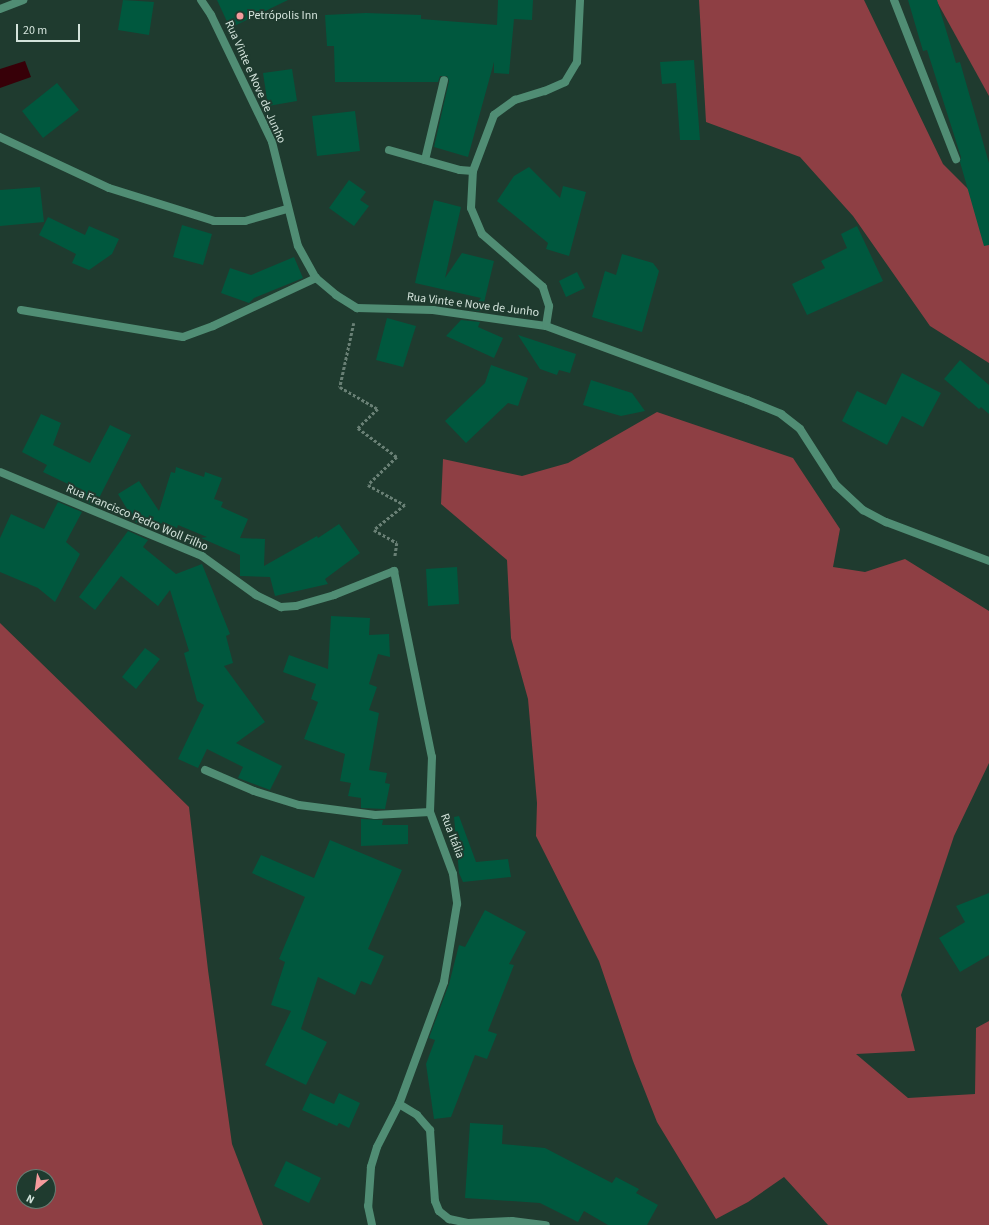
<!DOCTYPE html>
<html>
<head>
<meta charset="utf-8">
<style>
	body { margin:0 }
	#map { position:relative; width:989px; height:1225px; overflow:hidden; background:#1f3b2f; font-family:"Source Sans 3",sans-serif }
	div>[style] { position:absolute }
	[style*='--x'] { left:calc(var(--x)*1px); top:calc(var(--y)*1px); width:calc(var(--w)*1px); rotate:calc(var(--a)*1deg) }
	.green>* { inset:0; background:#8e3f44 }
	.water>* { inset:0; background:#370008 }
	.building>* { inset:0; background:#00583e }
	.path>* { height:2.5px; margin-top:-1.25px; transform-origin:0; background:repeating-linear-gradient(90deg,#698075 0 3px,transparent 0 5px) }
	.service>* { height:8px; margin:-4px; padding:0 4px; transform-origin:4px; border-radius:4px; background:#508d74 }
	.minor>* { height:8px; margin:-4px; padding:0 4px; transform-origin:4px; border-radius:4px; background:#508d74 }
	.dots>* { width:11px; height:11px; translate:-50% -50%; box-sizing:border-box; border:2px solid #1f3b2f; border-radius:50% }
	span { translate:-50% -50%; white-space:nowrap; text-align:center; line-height:1.15; -webkit-text-stroke:4px #1f3b2f; paint-order:stroke }
	.poi-label { font-size:12px; color:#d3e3db }
	.left { translate:0 -50%; text-align:left }
	.street-label { font-size:12px; color:#d3e3db }
	.north { position:absolute; left:16px; top:1169px; width:40px; height:40px; box-sizing:border-box; background:#1f3b2f; border:1px solid #677e74; border-radius:50%; rotate:209deg; font-size:11px; font-weight:700; line-height:16px; text-align:center; color:#d3e3db }
	.north::after { content:''; display:block; margin:auto; width:14px; height:18px; background:#f59b9d; clip-path:polygon(50% 0,100% 100%,50% 72%,0 100%) }
	.scale { position:absolute; left:16px; top:24px; width:64px; height:18px; box-sizing:border-box; border:2px solid #d3e3db; border-top:0; padding-left:5px; font-size:12px; line-height:14px; white-space:nowrap; color:#d3e3db; -webkit-text-stroke:3px #1f3b2f; paint-order:stroke }
</style>
</head>
<body>
<div id="map">
	<div class="green">
		<i style="clip-path:polygon(699px 0,864px 0,943px 164px,974px 195px,989px 172px,989px 363px,930px 326px,853px 216px,800px 157px,706px 122px)"></i>
		<i style="clip-path:polygon(936px 0,989px 0,989px 96px)"></i>
		<i style="clip-path:polygon(657px 412px,793px 458px,840px 529px,833px 567px,865px 572px,905px 559px,989px 611px,989px 763px,954px 836px,901px 995px,915px 1051px,856px 1054px,908px 1098px,975px 1094px,976px 1028px,989px 1021px,989px 1225px,828px 1225px,784px 1177px,748px 1202px,716px 1219px,657px 1122px,633px 1061px,599px 961px,536px 836px,537px 803px,528px 699px,511px 638px,507px 560px,441px 504px,443px 459px,522px 476px,568px 463px)"></i>
		<i style="clip-path:polygon(evenodd,0 623px,189px 807px,208px 970px,232px 1144px,263px 1225px,0 1225px,0 623px,24px 1177px,48px 1177px,48px 1201px,24px 1201px,24px 1177px)"></i>
	</div>
	<div class="water">
		<i style="clip-path:polygon(25px 61px,31px 77px,0 88px,0 69px)"></i>
	</div>
	<div class="building">
		<i style="clip-path:polygon(123px 0,154px 2px,149px 35px,118px 30px)"></i>
		<i style="clip-path:polygon(217px 0,288px 0,230px 28px)"></i>
		<i style="clip-path:polygon(498px 0,533px 0,532px 20px,514px 19px,509px 74px,494px 73px,494px 62px,468px 157px,434px 147px,449px 81px,447px 76px,440px 76px,438px 82px,335px 82px,334px 46px,327px 46px,325px 15px,366px 13px,421px 15px,421px 19px,497px 25px)"></i>
		<i style="clip-path:polygon(908px 0,937px 0,956px 63px,960px 62px,989px 163px,989px 245px,984px 246px,960px 162px,961px 157px,927px 50px,923px 51px)"></i>
		<i style="clip-path:polygon(694px 60px,700px 140px,680px 140px,676px 83px,662px 84px,660px 62px)"></i>
		<i style="clip-path:polygon(292px 69px,297px 101px,268px 106px,263px 73px)"></i>
		<i style="clip-path:polygon(57px 83px,79px 110px,43px 138px,22px 111px)"></i>
		<i style="clip-path:polygon(355px 111px,360px 151px,317px 156px,312px 116px)"></i>
		<i style="clip-path:polygon(529px 167px,560px 198px,563px 186px,586px 192px,569px 256px,546px 249px,548px 243px,497px 201px,514px 176px)"></i>
		<i style="clip-path:polygon(349px 180px,366px 192px,360px 200px,369px 206px,354px 226px,329px 208px)"></i>
		<i style="clip-path:polygon(40px 187px,44px 222px,0 226px,0 190px)"></i>
		<i style="clip-path:polygon(434px 200px,461px 207px,445px 278px,462px 253px,494px 261px,482px 311px,470px 310px,481px 298px,415px 283px)"></i>
		<i style="clip-path:polygon(48px 217px,85px 235px,89px 226px,119px 239px,112px 254px,89px 270px,72px 263px,76px 254px,39px 235px)"></i>
		<i style="clip-path:polygon(182px 225px,212px 234px,203px 265px,173px 257px)"></i>
		<i style="clip-path:polygon(857px 226px,883px 281px,807px 315px,792px 284px,825px 268px,821px 261px,847px 248px,841px 234px)"></i>
		<i style="clip-path:polygon(622px 254px,653px 263px,659px 271px,642px 332px,592px 317px,605px 271px,616px 275px)"></i>
		<i style="clip-path:polygon(294px 257px,303px 278px,254px 298px,249px 303px,221px 293px,230px 268px,251px 275px)"></i>
		<i style="clip-path:polygon(577px 272px,585px 288px,566px 297px,559px 281px)"></i>
		<i style="clip-path:polygon(387px 318px,416px 326px,403px 367px,376px 360px)"></i>
		<i style="clip-path:polygon(461px 320px,480px 322px,478px 327px,503px 338px,494px 358px,446px 336px)"></i>
		<i style="clip-path:polygon(518px 335px,576px 354px,570px 373px,559px 370px,557px 375px,540px 369px)"></i>
		<i style="clip-path:polygon(960px 360px,989px 385px,989px 414px,981px 407px,979px 409px,944px 379px)"></i>
		<i style="clip-path:polygon(491px 365px,528px 378px,518px 406px,508px 403px,466px 443px,445px 421px,485px 383px)"></i>
		<i style="clip-path:polygon(902px 373px,941px 393px,923px 427px,902px 416px,887px 445px,842px 421px,857px 391px,886px 405px)"></i>
		<i style="clip-path:polygon(591px 380px,632px 393px,645px 411px,621px 416px,583px 405px)"></i>
		<i style="clip-path:polygon(41px 414px,61px 423px,53px 445px,90px 463px,110px 425px,131px 435px,95px 506px,64px 492px,68px 484px,43px 472px,47px 465px,22px 452px)"></i>
		<i style="clip-path:polygon(176px 467px,204px 477px,205px 472px,222px 478px,214px 499px,223px 502px,221px 507px,248px 519px,240px 538px,265px 539px,264px 566px,317px 536px,318px 538px,339px 524px,360px 553px,325px 579px,328px 584px,275px 596px,270px 577px,240px 576px,240px 555px,201px 538px,207px 537px,178px 525px,177px 528px,161px 523px,155px 530px,135px 522px,138px 518px,130px 514px,118px 494px,139px 481px,159px 511px,171px 472px,175px 473px)"></i>
		<i style="clip-path:polygon(58px 502px,82px 512px,66px 542px,80px 554px,55px 602px,38px 588px,0 572px,0 538px,11px 514px,44px 529px)"></i>
		<i style="clip-path:polygon(128px 531px,148px 540px,143px 547px,176px 574px,202px 564px,230px 634px,226px 636px,233px 663px,224px 666px,265px 722px,236px 743px,282px 766px,270px 790px,238px 778px,243px 767px,207px 749px,198px 768px,178px 759px,204px 705px,197px 701px,184px 653px,189px 651px,170px 590px,158px 606px,121px 576px,95px 610px,79px 597px)"></i>
		<i style="clip-path:polygon(457px 567px,459px 604px,428px 606px,426px 569px)"></i>
		<i style="clip-path:polygon(331px 616px,370px 618px,369px 635px,389px 634px,390px 657px,378px 654px,369px 684px,377px 687px,369px 710px,379px 713px,369px 770px,387px 773px,385px 783px,390px 784px,385px 809px,361px 808px,361px 798px,348px 796px,351px 783px,340px 781px,345px 754px,304px 739px,318px 702px,311px 699px,316px 684px,283px 672px,289px 655px,328px 669px)"></i>
		<i style="clip-path:polygon(145px 648px,160px 659px,136px 689px,122px 677px)"></i>
		<i style="clip-path:polygon(459px 816px,476px 862px,508px 859px,511px 877px,463px 882px,459px 873px,454px 817px)"></i>
		<i style="clip-path:polygon(361px 819px,383px 820px,382px 825px,408px 825px,408px 844px,361px 846px)"></i>
		<i style="clip-path:polygon(330px 840px,402px 870px,368px 949px,384px 956px,371px 985px,361px 981px,355px 995px,318px 977px,301px 1029px,327px 1042px,306px 1085px,265px 1065px,291px 1011px,271px 1005px,285px 962px,279px 959px,305px 897px,252px 873px,261px 855px,314px 878px)"></i>
		<i style="clip-path:polygon(989px 893px,989px 955px,960px 972px,939px 938px,965px 922px,956px 906px)"></i>
		<i style="clip-path:polygon(485px 910px,526px 932px,509px 964px,514px 965px,488px 1031px,497px 1034px,487px 1059px,475px 1055px,451px 1117px,434px 1119px,426px 1064px,435px 1040px,429px 1038px,449px 984px,459px 945px,465px 947px)"></i>
		<i style="clip-path:polygon(310px 1093px,334px 1104px,339px 1093px,360px 1103px,349px 1128px,339px 1123px,337px 1126px,302px 1110px)"></i>
		<i style="clip-path:polygon(470px 1123px,503px 1125px,502px 1144px,545px 1148px,612px 1183px,616px 1177px,639px 1189px,636px 1193px,658px 1205px,647px 1225px,608px 1225px,584px 1211px,578px 1222px,540px 1203px,465px 1198px)"></i>
		<i style="clip-path:polygon(286px 1161px,321px 1178px,309px 1203px,274px 1186px)"></i>
	</div>
	<div class="path">
		<i style="--x:354;--y:323;--w:66;--a:102.3"></i>
		<i style="--x:340;--y:387;--w:44;--a:30.1"></i>
		<i style="--x:378;--y:409;--w:28;--a:136"></i>
		<i style="--x:358;--y:428;--w:49;--a:36.6"></i>
		<i style="--x:397;--y:457;--w:40;--a:136"></i>
		<i style="--x:368;--y:485;--w:42;--a:28.4"></i>
		<i style="--x:405;--y:505;--w:40;--a:141"></i>
		<i style="--x:374;--y:530;--w:26;--a:29"></i>
		<i style="--x:397;--y:543;--w:14;--a:98"></i>
	</div>
	<div class="service">
		<i style="--x:894;--y:0;--w:171;--a:68.7"></i>
		<i style="--x:389;--y:150;--w:74;--a:15.7"></i>
		<i style="--x:460;--y:170;--w:13;--a:4"></i>
		<i style="--x:425;--y:160;--w:82;--a:-76.6"></i>
	</div>
	<div class="minor">
		<i style="--x:201;--y:0;--w:18;--a:56"></i>
		<i style="--x:211;--y:15;--w:141;--a:64.3"></i>
		<i style="--x:272;--y:142;--w:107;--a:76"></i>
		<i style="--x:298;--y:246;--w:37;--a:61"></i>
		<i style="--x:316;--y:278;--w:26;--a:40"></i>
		<i style="--x:336;--y:295;--w:25;--a:32"></i>
		<i style="--x:357;--y:308;--w:76;--a:1.5"></i>
		<i style="--x:433;--y:310;--w:114;--a:8.1"></i>
		<i style="--x:546;--y:326;--w:214;--a:20.2"></i>
		<i style="--x:747;--y:400;--w:37;--a:22"></i>
		<i style="--x:781;--y:414;--w:24;--a:38"></i>
		<i style="--x:800;--y:429;--w:67;--a:57.3"></i>
		<i style="--x:836;--y:485;--w:37;--a:43"></i>
		<i style="--x:863;--y:510;--w:26;--a:28"></i>
		<i style="--x:886;--y:522;--w:110;--a:20.7"></i>
		<i style="--x:0;--y:9;--w:25;--a:-21"></i>
		<i style="--x:0;--y:137;--w:120;--a:25.1"></i>
		<i style="--x:109;--y:188;--w:110;--a:17.4"></i>
		<i style="--x:214;--y:221;--w:31;--a:0"></i>
		<i style="--x:245;--y:221;--w:44;--a:-15.9"></i>
		<i style="--x:21;--y:310;--w:164;--a:9.5"></i>
		<i style="--x:183;--y:337;--w:32;--a:-20"></i>
		<i style="--x:213;--y:326;--w:114;--a:-25"></i>
		<i style="--x:546;--y:326;--w:20;--a:-81"></i>
		<i style="--x:549;--y:306;--w:20;--a:-108"></i>
		<i style="--x:543;--y:287;--w:81;--a:-139"></i>
		<i style="--x:482;--y:234;--w:28;--a:-113"></i>
		<i style="--x:471;--y:208;--w:37;--a:-87"></i>
		<i style="--x:473;--y:171;--w:60;--a:-69.4"></i>
		<i style="--x:494;--y:115;--w:26;--a:-36"></i>
		<i style="--x:515;--y:100;--w:31;--a:-17"></i>
		<i style="--x:545;--y:91;--w:22;--a:-24"></i>
		<i style="--x:565;--y:82;--w:23;--a:-59"></i>
		<i style="--x:577;--y:62;--w:62;--a:-87.2"></i>
		<i style="--x:0;--y:472;--w:219;--a:22.6"></i>
		<i style="--x:202;--y:556;--w:67;--a:35.8"></i>
		<i style="--x:256;--y:595;--w:28;--a:26"></i>
		<i style="--x:281;--y:607;--w:15;--a:-4"></i>
		<i style="--x:296;--y:606;--w:40;--a:-16"></i>
		<i style="--x:334;--y:595;--w:65;--a:-21.8"></i>
		<i style="--x:394;--y:571;--w:190;--a:78.5"></i>
		<i style="--x:432;--y:757;--w:55;--a:92.1"></i>
		<i style="--x:430;--y:812;--w:66;--a:69.6"></i>
		<i style="--x:453;--y:874;--w:30;--a:82"></i>
		<i style="--x:457;--y:904;--w:79;--a:99.5"></i>
		<i style="--x:444;--y:982;--w:130;--a:110.2"></i>
		<i style="--x:399;--y:1104;--w:48;--a:117.1"></i>
		<i style="--x:377;--y:1147;--w:21;--a:107"></i>
		<i style="--x:371;--y:1167;--w:39;--a:94"></i>
		<i style="--x:368;--y:1206;--w:19;--a:78"></i>
		<i style="--x:205;--y:770;--w:53;--a:23.2"></i>
		<i style="--x:254;--y:791;--w:47;--a:17.3"></i>
		<i style="--x:299;--y:805;--w:77;--a:7.5"></i>
		<i style="--x:375;--y:815;--w:55;--a:-3.1"></i>
		<i style="--x:399;--y:1104;--w:21;--a:31"></i>
		<i style="--x:417;--y:1115;--w:20;--a:49"></i>
		<i style="--x:430;--y:1130;--w:71;--a:86"></i>
		<i style="--x:435;--y:1201;--w:11;--a:68"></i>
		<i style="--x:439;--y:1211;--w:13;--a:39"></i>
		<i style="--x:449;--y:1219;--w:19;--a:12"></i>
		<i style="--x:468;--y:1223;--w:44;--a:-2.6"></i>
		<i style="--x:512;--y:1221;--w:34;--a:7"></i>
	</div>
	<div class="dots">
		<i style="left:240px;top:16px;background:#f59b9d"></i>
	</div>
	<div class="poi-label">
		<span class="left" style="left:248px;top:16px">Petrópolis Inn</span>
	</div>
	<div class="street-label">
		<span style="left:255px;top:82px;rotate:66deg">Rua Vinte e Nove de Junho</span>
		<span style="left:473px;top:305px;rotate:7deg">Rua Vinte e Nove de Junho</span>
		<span style="left:137px;top:518px;rotate:23deg">Rua Francisco Pedro Woll Filho</span>
		<span style="left:452px;top:836px;rotate:69deg">Rua Itália</span>
	</div>
	<div class="north">N</div>
	<div class="scale">20 m</div>
</div>
</body>
</html>
